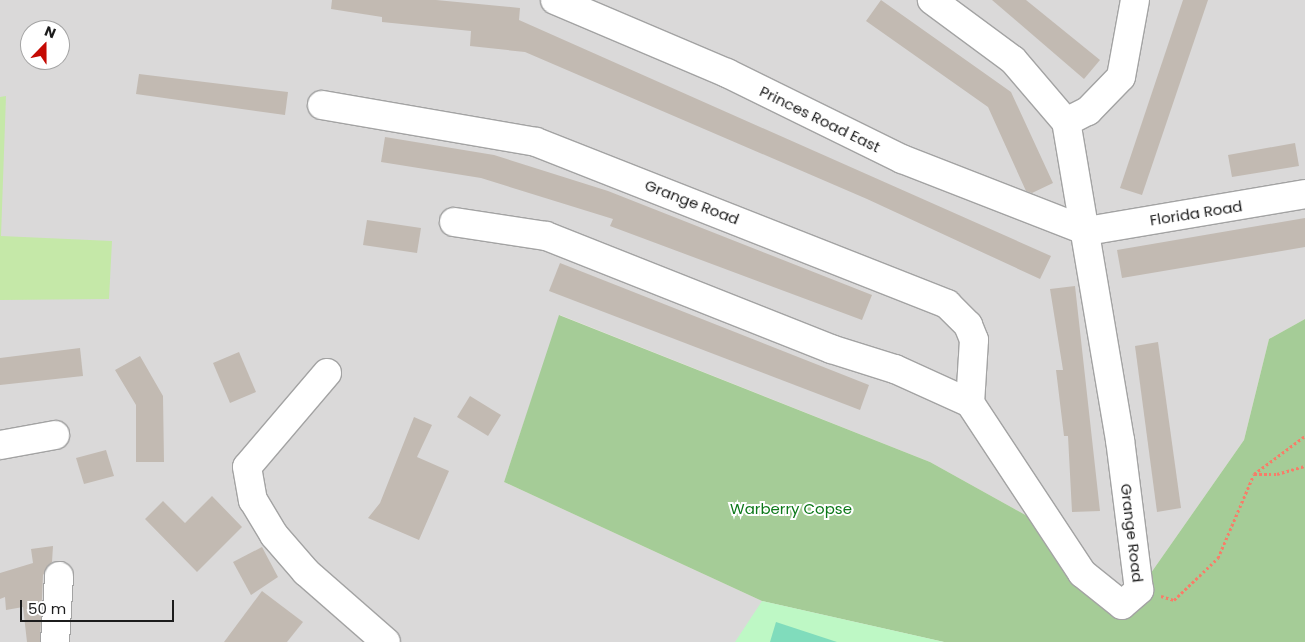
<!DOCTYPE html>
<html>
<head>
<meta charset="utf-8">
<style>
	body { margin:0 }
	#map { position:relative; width:1305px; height:642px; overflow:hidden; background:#eeeae2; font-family:Poppins,sans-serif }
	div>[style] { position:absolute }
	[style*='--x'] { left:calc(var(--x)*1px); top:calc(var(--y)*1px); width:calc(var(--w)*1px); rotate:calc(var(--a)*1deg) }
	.residential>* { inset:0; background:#dad9d9 }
	.grass>* { inset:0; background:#c5e8a8 }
	.forest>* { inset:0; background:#a5cc97 }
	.park>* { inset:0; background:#bef8c5 }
	.pitch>* { inset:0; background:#80dcbc }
	.building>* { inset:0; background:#c2bab2 }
	.path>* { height:3px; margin-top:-1.5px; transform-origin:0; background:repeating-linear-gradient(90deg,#f77d69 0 2.5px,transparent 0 5px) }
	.roads { filter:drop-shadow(1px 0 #a3a3a3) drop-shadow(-1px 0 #a3a3a3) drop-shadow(0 1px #a3a3a3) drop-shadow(0 -1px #a3a3a3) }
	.minor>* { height:28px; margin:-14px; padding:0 14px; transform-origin:14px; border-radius:14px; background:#fff }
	span { translate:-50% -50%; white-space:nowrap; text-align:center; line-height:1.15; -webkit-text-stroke:4px #fff; paint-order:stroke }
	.street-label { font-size:15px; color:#1c1c1c }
	.park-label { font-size:15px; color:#0d7819 }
	.north { position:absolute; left:20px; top:20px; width:50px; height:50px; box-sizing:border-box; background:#fff; border:1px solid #a4a4a4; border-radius:50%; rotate:22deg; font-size:14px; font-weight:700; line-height:20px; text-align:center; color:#1c1c1c }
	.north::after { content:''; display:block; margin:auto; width:18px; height:22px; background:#c50a03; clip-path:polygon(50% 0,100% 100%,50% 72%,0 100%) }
	.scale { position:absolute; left:20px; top:600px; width:154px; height:22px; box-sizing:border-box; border:2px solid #1c1c1c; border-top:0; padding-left:6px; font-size:15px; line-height:18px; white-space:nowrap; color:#1c1c1c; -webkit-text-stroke:4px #fff; paint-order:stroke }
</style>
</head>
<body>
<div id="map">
	<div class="residential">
		<i style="clip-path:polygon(evenodd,0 0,1305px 0,1305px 319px,1269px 339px,1244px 440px,1139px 590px,1122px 605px,1056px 532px,930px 462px,560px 315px,504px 482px,762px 601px,944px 642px,0 642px,0 0,30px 30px,60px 30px,60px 60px,30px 60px,30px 30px)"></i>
	</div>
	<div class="grass">
		<i style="clip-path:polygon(6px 96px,1px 236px,112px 241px,109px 299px,0 300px,0 97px)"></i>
	</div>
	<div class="forest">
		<i style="clip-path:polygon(559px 315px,930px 462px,1056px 532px,1122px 605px,1139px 590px,1244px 440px,1269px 339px,1305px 319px,1305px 642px,944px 642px,762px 601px,504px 482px)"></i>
	</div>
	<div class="park">
		<i style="clip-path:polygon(762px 601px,944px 642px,735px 642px)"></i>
	</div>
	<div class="pitch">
		<i style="clip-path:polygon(776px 622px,837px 642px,770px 642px)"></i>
	</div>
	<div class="building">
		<i style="clip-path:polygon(332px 0,436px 0,520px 8px,519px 20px,1051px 256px,1040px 279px,867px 199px,525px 52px,470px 46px,471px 31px,382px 22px,382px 17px,331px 9px)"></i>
		<i style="clip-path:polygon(881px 0,1011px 92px,1053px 183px,1032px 193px,1026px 191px,988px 107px,866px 21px)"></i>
		<i style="clip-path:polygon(992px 0,1026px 0,1100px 60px,1084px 79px)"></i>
		<i style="clip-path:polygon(1183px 0,1208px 0,1142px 195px,1120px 188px)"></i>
		<i style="clip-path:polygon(139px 74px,288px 92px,285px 115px,136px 94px)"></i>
		<i style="clip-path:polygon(385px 137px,494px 155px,608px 191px,872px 295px,862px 320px,610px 226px,613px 219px,481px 178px,381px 162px)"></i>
		<i style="clip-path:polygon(1295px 143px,1299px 166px,1232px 177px,1228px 155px)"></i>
		<i style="clip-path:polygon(1305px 218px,1305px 247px,1122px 278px,1117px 250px)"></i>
		<i style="clip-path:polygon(367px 220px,421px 228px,417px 253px,363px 245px)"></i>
		<i style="clip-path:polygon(560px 263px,869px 385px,860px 410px,549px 291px)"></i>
		<i style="clip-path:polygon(1075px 286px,1100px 511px,1072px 512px,1068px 436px,1064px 436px,1056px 370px,1063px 370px,1050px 289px)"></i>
		<i style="clip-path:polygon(1158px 342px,1181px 508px,1157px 512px,1135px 346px)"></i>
		<i style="clip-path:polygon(80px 348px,83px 376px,0 385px,0 358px)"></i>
		<i style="clip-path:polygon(239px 352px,256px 392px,230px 403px,213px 363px)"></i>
		<i style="clip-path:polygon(140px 356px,163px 396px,164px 462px,136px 462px,136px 405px,115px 370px)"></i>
		<i style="clip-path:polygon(470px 396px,501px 415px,488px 436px,457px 417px)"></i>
		<i style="clip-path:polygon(414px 417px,432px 425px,417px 457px,449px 471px,419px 540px,368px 518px,380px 503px)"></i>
		<i style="clip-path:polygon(106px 450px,114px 476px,84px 484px,76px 458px)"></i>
		<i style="clip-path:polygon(212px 496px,242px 527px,197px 572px,145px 519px,163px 501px,185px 523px)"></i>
		<i style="clip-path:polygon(53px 546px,52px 562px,43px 575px,40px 642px,27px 642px,23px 607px,6px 610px,5px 597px,0 599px,0 573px,33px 563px,31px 549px)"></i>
		<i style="clip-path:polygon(262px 547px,278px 577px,251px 595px,233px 562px)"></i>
		<i style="clip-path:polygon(262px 591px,303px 622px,287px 642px,224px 642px)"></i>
	</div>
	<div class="path">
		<i style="--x:1254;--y:474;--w:23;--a:0"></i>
		<i style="--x:1277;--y:474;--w:29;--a:-16"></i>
		<i style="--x:1161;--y:596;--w:14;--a:17"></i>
		<i style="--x:1174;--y:600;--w:61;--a:-43.7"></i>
		<i style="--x:1218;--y:558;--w:91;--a:-66.8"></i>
		<i style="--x:1254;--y:474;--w:64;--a:-36.7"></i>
	</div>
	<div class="roads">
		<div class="minor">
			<i style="--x:555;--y:0;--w:187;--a:23"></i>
			<i style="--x:727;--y:73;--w:195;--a:26.2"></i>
			<i style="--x:902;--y:159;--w:199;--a:21.3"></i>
			<i style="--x:1087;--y:231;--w:221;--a:-9.6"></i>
			<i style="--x:322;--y:105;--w:217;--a:9.8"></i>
			<i style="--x:536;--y:142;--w:442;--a:21.5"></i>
			<i style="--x:947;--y:304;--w:30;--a:45"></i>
			<i style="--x:968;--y:325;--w:16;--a:68"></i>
			<i style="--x:974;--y:340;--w:63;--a:93.6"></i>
			<i style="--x:1066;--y:122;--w:25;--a:-27"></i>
			<i style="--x:1088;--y:111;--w:47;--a:-45.9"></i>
			<i style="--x:1121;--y:77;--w:78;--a:-79.7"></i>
			<i style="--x:454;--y:222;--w:93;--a:8.7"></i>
			<i style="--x:546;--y:236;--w:307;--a:21.6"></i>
			<i style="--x:831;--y:349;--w:67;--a:17.4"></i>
			<i style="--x:895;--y:369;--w:82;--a:24.4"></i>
			<i style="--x:970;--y:403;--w:204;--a:56.6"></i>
			<i style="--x:1082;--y:573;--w:51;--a:38.7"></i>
			<i style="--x:1122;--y:605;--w:23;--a:-41"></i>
			<i style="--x:1139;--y:590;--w:151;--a:-97.2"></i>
			<i style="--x:1120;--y:440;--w:323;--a:-99.6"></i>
			<i style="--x:1066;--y:122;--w:82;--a:-130.5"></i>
			<i style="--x:1013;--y:60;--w:101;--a:-143.5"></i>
			<i style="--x:327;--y:373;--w:123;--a:130.4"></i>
			<i style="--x:247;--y:467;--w:34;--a:80"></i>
			<i style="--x:253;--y:500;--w:41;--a:59"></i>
			<i style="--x:274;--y:535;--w:49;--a:49.1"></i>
			<i style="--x:306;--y:572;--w:106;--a:41.2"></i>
			<i style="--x:0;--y:445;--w:56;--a:-10.3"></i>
			<i style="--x:55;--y:642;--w:66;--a:-86.5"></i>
		</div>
	</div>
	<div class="street-label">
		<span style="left:820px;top:119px;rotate:26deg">Princes Road East</span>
		<span style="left:692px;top:202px;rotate:21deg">Grange Road</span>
		<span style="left:1196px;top:213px;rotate:-9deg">Florida Road</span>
		<span style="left:1132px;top:533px;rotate:83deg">Grange Road</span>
	</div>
	<div class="park-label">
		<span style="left:791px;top:509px">Warberry Copse</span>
	</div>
	<div class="north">N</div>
	<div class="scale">50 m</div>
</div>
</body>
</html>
